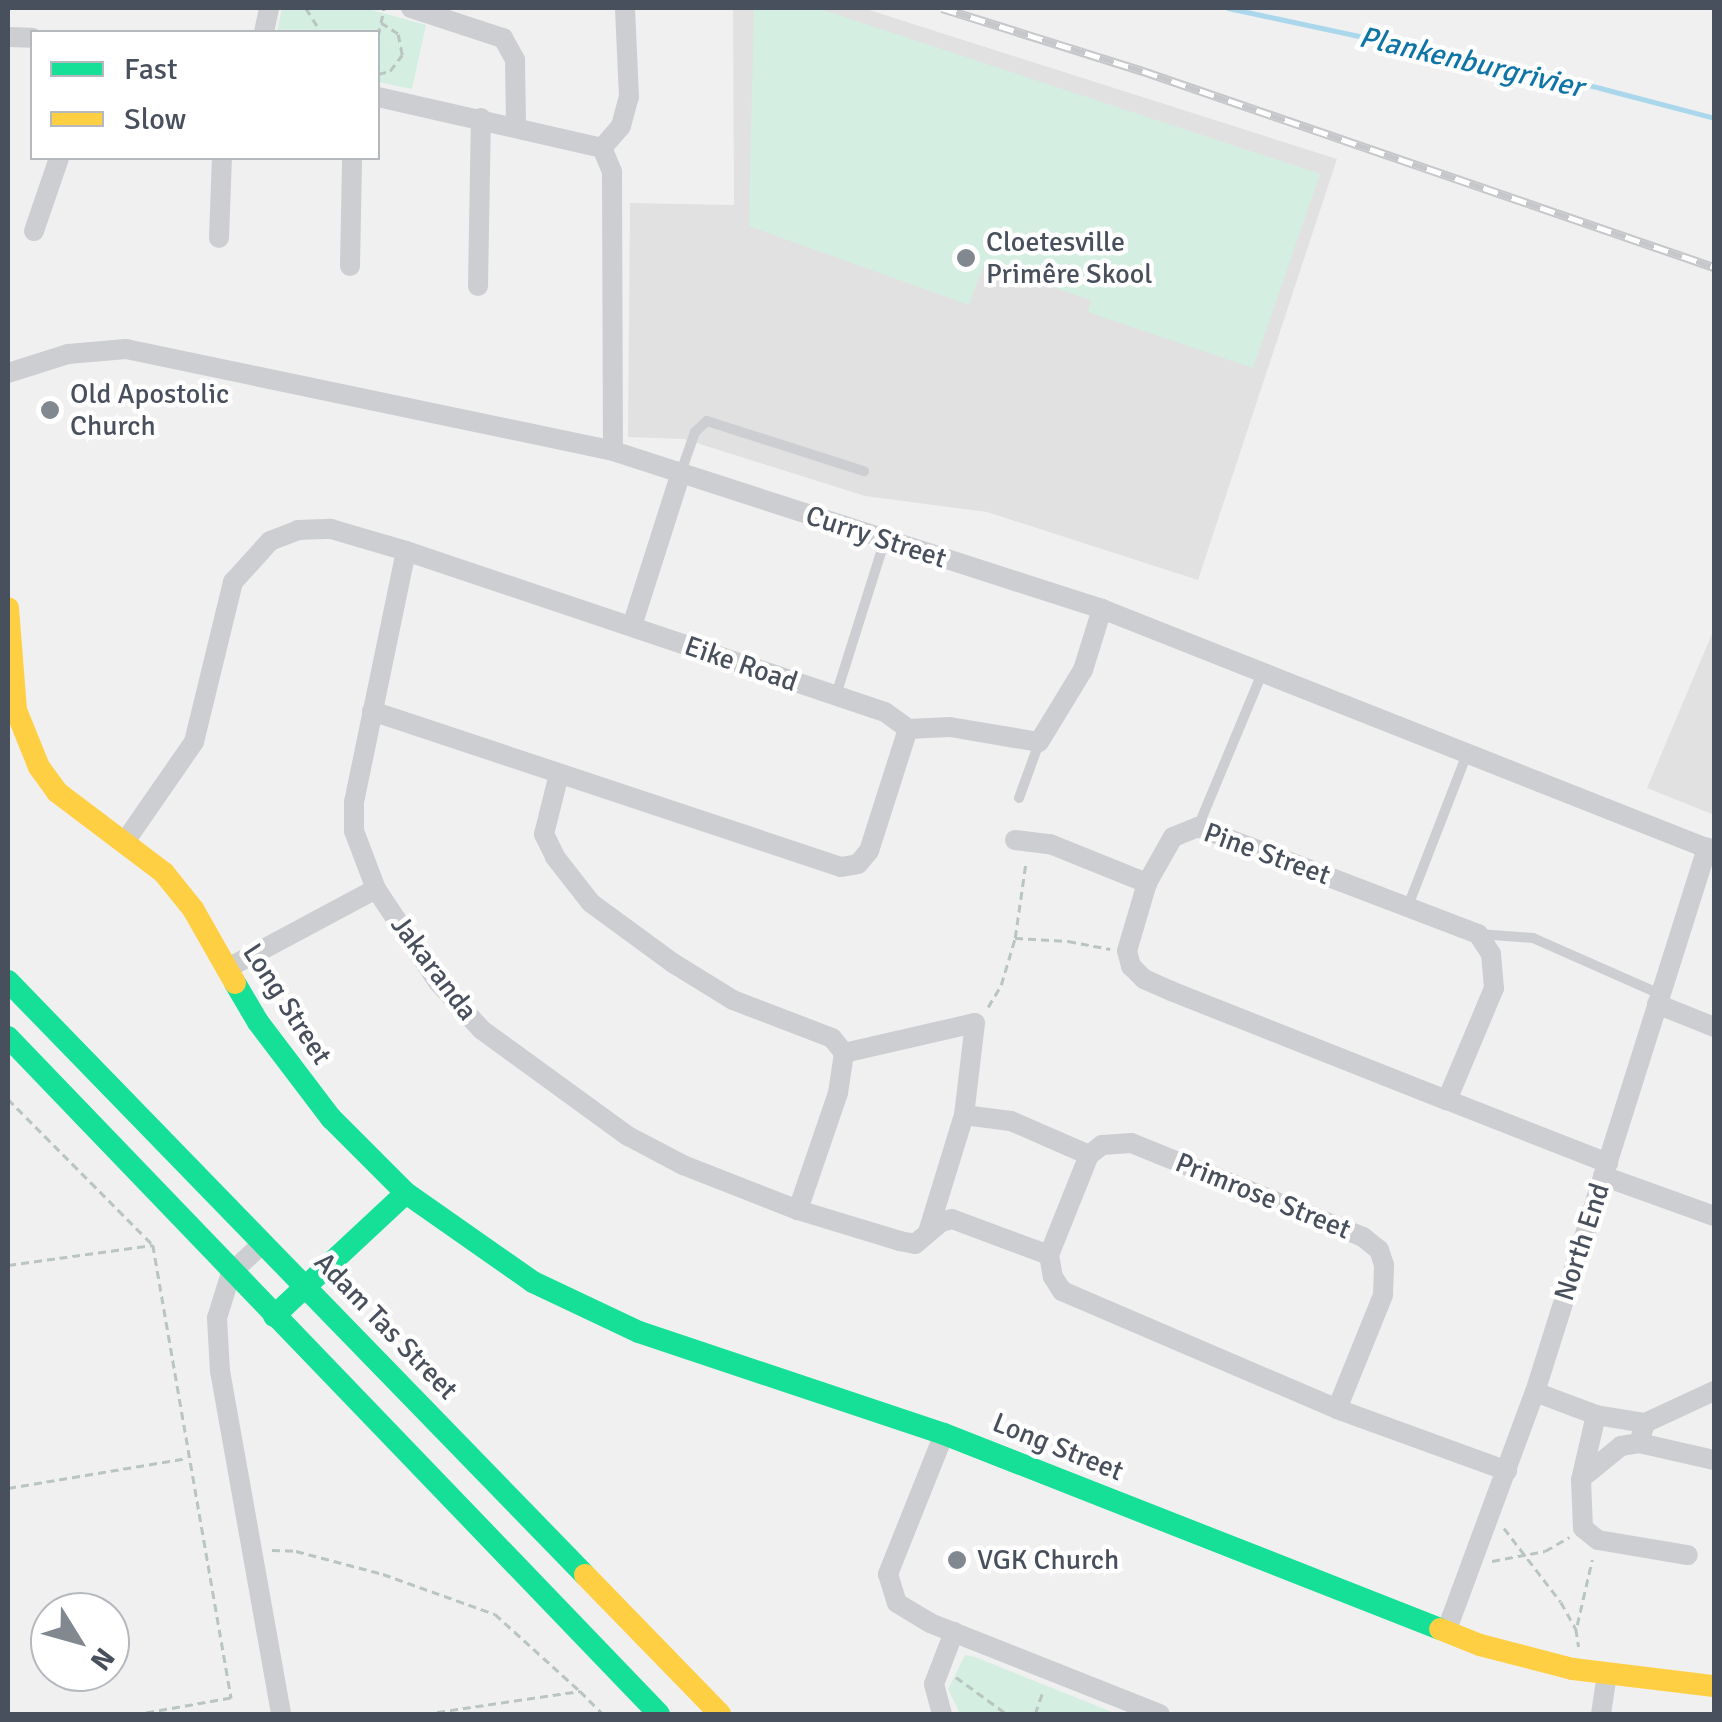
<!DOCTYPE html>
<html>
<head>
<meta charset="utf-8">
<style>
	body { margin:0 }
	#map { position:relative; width:1722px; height:1722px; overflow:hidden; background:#f0f0f0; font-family:Signika,sans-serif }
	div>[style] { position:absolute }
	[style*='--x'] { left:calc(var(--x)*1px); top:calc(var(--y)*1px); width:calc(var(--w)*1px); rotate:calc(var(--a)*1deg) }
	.education>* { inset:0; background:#e2e1e2 }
	.green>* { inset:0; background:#d4efe2 }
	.stream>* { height:5px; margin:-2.5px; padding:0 2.5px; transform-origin:2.5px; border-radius:2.5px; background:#aad7ec }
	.path>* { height:2.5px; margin-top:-1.25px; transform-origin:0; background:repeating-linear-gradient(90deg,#b9c5c2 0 8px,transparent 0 13px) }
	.lane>* { height:10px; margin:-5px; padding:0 5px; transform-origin:5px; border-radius:5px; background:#ccced1 }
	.street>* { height:20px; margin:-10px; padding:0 10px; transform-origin:10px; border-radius:10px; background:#ccced1 }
	.fast>* { height:22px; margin:-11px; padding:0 11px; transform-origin:11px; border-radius:11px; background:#16e098 }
	.slow>* { height:22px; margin:-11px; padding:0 11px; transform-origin:11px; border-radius:11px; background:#ffcf43 }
	.rail>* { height:9px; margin-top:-4.5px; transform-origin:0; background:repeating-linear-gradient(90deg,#fff 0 15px,#c6c7ca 0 30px); box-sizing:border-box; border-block:2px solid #c6c7ca }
	.dots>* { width:28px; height:28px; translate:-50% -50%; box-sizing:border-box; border:5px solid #fff; border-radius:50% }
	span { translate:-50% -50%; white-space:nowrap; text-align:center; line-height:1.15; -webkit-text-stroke:9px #fff; paint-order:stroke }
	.poi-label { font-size:28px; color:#47505c }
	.left { translate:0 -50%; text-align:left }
	.street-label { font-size:28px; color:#47505c }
	.water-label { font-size:30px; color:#0f75a7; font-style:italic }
	.frame { position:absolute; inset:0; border:10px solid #47505c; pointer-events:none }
	.legend { position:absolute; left:30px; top:30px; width:350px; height:130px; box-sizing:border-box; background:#fff; border:2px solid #b5b9be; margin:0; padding:12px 18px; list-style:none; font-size:30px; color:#47505c }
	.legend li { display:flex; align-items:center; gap:20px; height:50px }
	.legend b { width:50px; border:2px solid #b5b9be }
	.north { position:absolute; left:30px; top:1592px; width:100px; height:100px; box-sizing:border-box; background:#fff; border:2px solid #b5b9be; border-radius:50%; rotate:127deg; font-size:28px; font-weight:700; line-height:40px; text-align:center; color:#47505c }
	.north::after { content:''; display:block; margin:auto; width:35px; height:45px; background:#828890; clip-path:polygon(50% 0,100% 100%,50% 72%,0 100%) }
</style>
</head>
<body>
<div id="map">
	<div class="education">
		<i style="clip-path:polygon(733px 8px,863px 8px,1337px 159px,1198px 580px,987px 512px,865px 496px,684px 439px,628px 437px,630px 203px,734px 205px)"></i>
		<i style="clip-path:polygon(1714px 629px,1714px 815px,1647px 788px)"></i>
	</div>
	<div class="green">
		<i style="clip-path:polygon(282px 8px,365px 8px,426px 25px,412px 89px,378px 82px,378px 32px,277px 32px)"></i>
		<i style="clip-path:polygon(754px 8px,817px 8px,1320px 174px,1253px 368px,1088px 312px,1091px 300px,984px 264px,969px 305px,749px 226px)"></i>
		<i style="clip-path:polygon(965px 1655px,975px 1657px,1117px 1714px,960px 1714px,948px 1689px)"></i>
	</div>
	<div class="stream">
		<i style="--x:1228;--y:8;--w:381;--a:12.1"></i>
		<i style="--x:1600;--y:88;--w:118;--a:14.7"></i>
	</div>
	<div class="path">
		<i style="--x:306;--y:8;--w:28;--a:58"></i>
		<i style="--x:378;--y:36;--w:29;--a:-78"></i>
		<i style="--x:378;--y:74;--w:12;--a:-14"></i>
		<i style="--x:390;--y:71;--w:20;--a:-53"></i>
		<i style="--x:402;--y:55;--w:21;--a:-101"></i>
		<i style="--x:398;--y:34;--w:20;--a:-147"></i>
		<i style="--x:1015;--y:938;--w:53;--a:3.2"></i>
		<i style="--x:1068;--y:941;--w:43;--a:10.8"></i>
		<i style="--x:988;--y:1007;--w:26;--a:-59"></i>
		<i style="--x:1001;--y:985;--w:49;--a:-73.4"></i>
		<i style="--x:1015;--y:938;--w:78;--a:-81.9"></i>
		<i style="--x:8;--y:1099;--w:204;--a:45.2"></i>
		<i style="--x:8;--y:1265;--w:146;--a:-7.9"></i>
		<i style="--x:153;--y:1245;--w:460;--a:80.2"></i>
		<i style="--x:231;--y:1698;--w:92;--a:170"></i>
		<i style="--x:8;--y:1488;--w:182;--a:-9.5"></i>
		<i style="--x:1504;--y:1528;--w:93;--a:52.4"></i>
		<i style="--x:1561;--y:1602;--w:31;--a:61"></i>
		<i style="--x:1576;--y:1629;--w:18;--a:81"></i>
		<i style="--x:272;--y:1550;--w:24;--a:2"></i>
		<i style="--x:296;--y:1551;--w:90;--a:14.8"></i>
		<i style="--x:383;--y:1574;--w:119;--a:19.7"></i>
		<i style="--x:495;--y:1614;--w:115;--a:42.2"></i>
		<i style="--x:1492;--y:1561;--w:54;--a:-10.7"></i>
		<i style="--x:1545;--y:1551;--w:28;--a:-30"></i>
		<i style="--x:1577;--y:1625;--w:67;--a:-77"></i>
		<i style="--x:956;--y:1677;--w:63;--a:36"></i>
		<i style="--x:424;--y:1714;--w:158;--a:-8.4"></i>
		<i style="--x:580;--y:1691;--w:33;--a:45"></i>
		<i style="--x:1035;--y:1714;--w:24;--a:-71"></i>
	</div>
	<div class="lane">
		<i style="--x:681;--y:472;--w:42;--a:-70.7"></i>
		<i style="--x:695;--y:432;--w:16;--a:-43"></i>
		<i style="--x:707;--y:421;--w:165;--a:17.7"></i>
		<i style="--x:836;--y:695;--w:163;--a:-72.5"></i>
		<i style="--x:1019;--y:798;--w:59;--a:-70"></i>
		<i style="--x:1198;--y:827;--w:169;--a:-67.4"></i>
		<i style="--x:1408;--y:906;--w:163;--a:-68.8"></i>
		<i style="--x:1479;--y:934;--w:54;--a:4.2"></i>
		<i style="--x:1533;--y:938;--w:139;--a:23.8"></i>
	</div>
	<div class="street">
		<i style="--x:411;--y:8;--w:97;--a:18.1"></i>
		<i style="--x:503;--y:38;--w:25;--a:61"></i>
		<i style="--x:515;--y:60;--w:66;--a:89.1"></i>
		<i style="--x:264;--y:32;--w:25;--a:-78"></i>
		<i style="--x:8;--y:37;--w:24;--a:2"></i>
		<i style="--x:378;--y:97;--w:230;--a:12.8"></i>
		<i style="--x:602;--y:148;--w:26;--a:67"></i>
		<i style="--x:612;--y:172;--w:279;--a:89.8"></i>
		<i style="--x:602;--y:148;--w:29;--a:-49"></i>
		<i style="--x:621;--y:126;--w:30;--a:-75"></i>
		<i style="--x:629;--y:97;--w:89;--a:-92.6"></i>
		<i style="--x:34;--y:231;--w:77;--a:-71.1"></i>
		<i style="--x:219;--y:238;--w:80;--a:-87.9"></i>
		<i style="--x:350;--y:266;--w:108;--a:-88.9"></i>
		<i style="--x:478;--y:286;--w:168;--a:-89"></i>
		<i style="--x:8;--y:373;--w:63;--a:-17.6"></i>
		<i style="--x:68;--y:354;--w:58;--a:-4.9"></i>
		<i style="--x:126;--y:349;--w:498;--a:11.8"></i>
		<i style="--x:613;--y:451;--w:514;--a:17.91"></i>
		<i style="--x:1102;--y:609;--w:658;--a:21.58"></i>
		<i style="--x:406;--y:551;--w:256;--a:101.7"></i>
		<i style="--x:354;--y:802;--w:29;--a:90"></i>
		<i style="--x:354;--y:831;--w:62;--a:69.2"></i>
		<i style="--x:376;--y:889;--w:112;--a:56.3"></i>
		<i style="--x:438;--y:982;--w:65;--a:47.5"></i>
		<i style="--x:482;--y:1030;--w:180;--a:36"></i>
		<i style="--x:628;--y:1136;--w:62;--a:27.8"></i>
		<i style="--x:683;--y:1165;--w:123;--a:21.4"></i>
		<i style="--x:798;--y:1210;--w:107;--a:16.9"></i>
		<i style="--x:900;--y:1241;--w:15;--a:11"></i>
		<i style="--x:915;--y:1244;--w:34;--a:-40"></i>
		<i style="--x:941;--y:1222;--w:11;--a:-15"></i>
		<i style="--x:952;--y:1219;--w:103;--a:20.4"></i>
		<i style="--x:632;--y:626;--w:162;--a:-72.3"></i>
		<i style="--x:372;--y:711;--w:494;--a:18.4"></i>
		<i style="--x:841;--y:867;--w:17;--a:-10"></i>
		<i style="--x:858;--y:864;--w:17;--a:-50"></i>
		<i style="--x:869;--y:851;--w:128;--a:-72.3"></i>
		<i style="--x:908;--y:729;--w:42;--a:-2.7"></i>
		<i style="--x:950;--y:727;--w:90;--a:9.6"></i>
		<i style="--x:1039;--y:742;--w:84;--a:-58.6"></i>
		<i style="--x:1083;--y:670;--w:64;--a:-72.7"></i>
		<i style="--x:559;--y:774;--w:62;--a:104"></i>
		<i style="--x:544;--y:834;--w:25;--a:64"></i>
		<i style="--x:555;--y:857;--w:58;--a:52"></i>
		<i style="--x:591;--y:903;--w:102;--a:36.2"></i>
		<i style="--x:673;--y:963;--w:70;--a:31.7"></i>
		<i style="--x:733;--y:1000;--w:106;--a:21"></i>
		<i style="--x:832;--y:1038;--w:19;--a:51"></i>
		<i style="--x:844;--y:1053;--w:40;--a:98.5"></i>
		<i style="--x:838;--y:1093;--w:124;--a:108.9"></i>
		<i style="--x:1015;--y:840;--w:35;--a:7"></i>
		<i style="--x:1050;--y:844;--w:105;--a:21.9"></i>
		<i style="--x:124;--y:843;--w:123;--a:-55.3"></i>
		<i style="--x:194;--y:742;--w:165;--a:-76.3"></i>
		<i style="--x:233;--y:582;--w:55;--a:-47.9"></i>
		<i style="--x:270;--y:541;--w:30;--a:-21"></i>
		<i style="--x:298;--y:530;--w:33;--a:-2"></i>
		<i style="--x:331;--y:529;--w:78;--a:16.3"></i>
		<i style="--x:406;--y:551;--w:505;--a:18.58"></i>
		<i style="--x:885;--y:712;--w:29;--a:36"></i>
		<i style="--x:226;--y:969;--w:170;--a:-28.1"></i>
		<i style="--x:1657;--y:1004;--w:61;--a:22"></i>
		<i style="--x:844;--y:1053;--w:134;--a:-12.9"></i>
		<i style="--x:975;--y:1023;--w:93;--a:96.8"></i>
		<i style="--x:964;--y:1115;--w:122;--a:107.1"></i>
		<i style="--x:1447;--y:1100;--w:121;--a:-67.2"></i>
		<i style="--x:1494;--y:988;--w:34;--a:-95"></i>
		<i style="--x:1491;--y:954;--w:24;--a:-123"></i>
		<i style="--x:1478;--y:934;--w:300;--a:-159.1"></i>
		<i style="--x:1198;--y:827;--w:27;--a:158"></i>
		<i style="--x:1173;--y:837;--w:53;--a:119.5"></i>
		<i style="--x:1147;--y:883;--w:71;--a:106.4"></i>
		<i style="--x:1127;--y:951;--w:16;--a:75"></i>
		<i style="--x:1131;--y:966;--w:18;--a:45"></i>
		<i style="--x:1144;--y:979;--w:30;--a:24"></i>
		<i style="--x:1171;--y:991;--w:297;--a:21.6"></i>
		<i style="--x:1447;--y:1100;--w:173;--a:21.4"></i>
		<i style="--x:964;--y:1115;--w:47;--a:7.3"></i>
		<i style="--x:1011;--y:1121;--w:85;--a:23.6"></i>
		<i style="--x:1603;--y:1176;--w:118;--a:19.8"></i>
		<i style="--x:263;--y:1243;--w:44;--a:136.8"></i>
		<i style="--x:231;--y:1273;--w:47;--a:107.3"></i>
		<i style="--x:217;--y:1318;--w:53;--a:86.8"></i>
		<i style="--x:220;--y:1371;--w:348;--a:79.9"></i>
		<i style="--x:1535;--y:1392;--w:65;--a:20.7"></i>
		<i style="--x:1596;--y:1415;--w:50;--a:9.3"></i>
		<i style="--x:1645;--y:1423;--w:76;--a:-24.9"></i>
		<i style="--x:1337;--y:1409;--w:123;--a:-68"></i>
		<i style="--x:1383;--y:1295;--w:30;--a:-88"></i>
		<i style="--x:1384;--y:1265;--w:16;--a:-108"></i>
		<i style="--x:1379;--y:1250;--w:21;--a:-141"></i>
		<i style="--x:1363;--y:1237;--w:250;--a:-157.9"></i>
		<i style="--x:1131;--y:1143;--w:29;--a:176"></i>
		<i style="--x:1102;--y:1145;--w:16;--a:142"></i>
		<i style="--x:1089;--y:1155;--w:108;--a:111.8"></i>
		<i style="--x:1049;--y:1255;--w:22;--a:80"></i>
		<i style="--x:1053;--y:1277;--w:17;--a:57"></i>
		<i style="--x:1062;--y:1291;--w:299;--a:23.2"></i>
		<i style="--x:1337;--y:1409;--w:181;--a:20"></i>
		<i style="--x:1596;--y:1415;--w:67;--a:103"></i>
		<i style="--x:1581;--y:1480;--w:48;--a:87.6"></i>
		<i style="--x:1583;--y:1528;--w:19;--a:39"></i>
		<i style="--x:1598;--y:1540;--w:91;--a:9.5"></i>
		<i style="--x:944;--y:1434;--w:151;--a:111.8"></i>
		<i style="--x:888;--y:1574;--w:30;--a:73"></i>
		<i style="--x:897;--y:1603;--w:39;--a:31"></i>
		<i style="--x:930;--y:1623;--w:247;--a:21.6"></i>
		<i style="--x:1639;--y:1443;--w:77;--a:12.8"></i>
		<i style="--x:1583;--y:1477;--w:49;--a:-39.2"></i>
		<i style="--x:1621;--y:1446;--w:18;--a:-9"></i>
		<i style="--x:1639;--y:1443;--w:21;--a:-73"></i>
		<i style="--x:1446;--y:1632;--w:256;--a:-69.7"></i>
		<i style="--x:1535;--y:1392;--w:571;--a:-72.45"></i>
		<i style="--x:942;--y:1714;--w:31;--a:-105"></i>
		<i style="--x:934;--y:1684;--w:56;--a:-69"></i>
		<i style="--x:1601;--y:1714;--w:40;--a:-81.5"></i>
	</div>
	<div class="fast">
		<i style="--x:8;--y:981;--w:828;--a:45.83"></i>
		<i style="--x:235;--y:983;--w:45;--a:59.5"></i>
		<i style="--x:258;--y:1022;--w:121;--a:52.8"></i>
		<i style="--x:331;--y:1118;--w:106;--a:45"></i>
		<i style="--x:406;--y:1193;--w:155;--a:35"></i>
		<i style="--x:533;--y:1282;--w:117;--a:25.3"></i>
		<i style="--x:639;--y:1332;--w:322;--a:18.5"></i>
		<i style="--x:944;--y:1434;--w:533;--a:21.46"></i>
		<i style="--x:8;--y:1037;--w:939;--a:46.12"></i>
		<i style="--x:274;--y:1316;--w:180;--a:-43"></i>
	</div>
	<div class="slow">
		<i style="--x:8;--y:608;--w:102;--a:85.5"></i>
		<i style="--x:16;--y:710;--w:61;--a:68"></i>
		<i style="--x:39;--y:767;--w:31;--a:54"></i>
		<i style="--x:57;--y:792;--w:134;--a:37.1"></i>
		<i style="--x:164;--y:873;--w:46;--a:51.1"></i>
		<i style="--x:193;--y:909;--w:85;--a:60.4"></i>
		<i style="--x:585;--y:1575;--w:194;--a:45.8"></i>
		<i style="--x:1440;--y:1629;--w:43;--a:21.8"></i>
		<i style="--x:1480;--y:1645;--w:96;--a:14.5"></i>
		<i style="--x:1573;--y:1669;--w:142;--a:6.9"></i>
	</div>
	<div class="rail">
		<i style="--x:942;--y:8;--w:211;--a:17.4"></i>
		<i style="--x:1143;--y:71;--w:604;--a:18.95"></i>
	</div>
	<div class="dots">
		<i style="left:966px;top:258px;background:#828890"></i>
		<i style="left:50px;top:410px;background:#828890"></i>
		<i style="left:957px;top:1560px;background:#828890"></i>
	</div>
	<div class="poi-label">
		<span class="left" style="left:986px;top:258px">Cloetesville<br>Primêre Skool</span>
		<span class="left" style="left:70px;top:410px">Old Apostolic<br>Church</span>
		<span class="left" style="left:977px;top:1560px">VGK Church</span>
	</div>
	<div class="street-label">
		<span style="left:876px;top:537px;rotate:18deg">Curry Street</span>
		<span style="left:741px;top:664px;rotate:19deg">Eike Road</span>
		<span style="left:1267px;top:854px;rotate:20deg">Pine Street</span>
		<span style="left:434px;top:968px;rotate:53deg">Jakaranda</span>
		<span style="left:287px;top:1004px;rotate:57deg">Long Street</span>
		<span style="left:1263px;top:1196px;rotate:22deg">Primrose Street</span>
		<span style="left:1582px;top:1242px;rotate:-72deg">North End</span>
		<span style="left:386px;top:1326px;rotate:46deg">Adam Tas Street</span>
		<span style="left:1058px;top:1447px;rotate:22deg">Long Street</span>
	</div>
	<div class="water-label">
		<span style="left:1471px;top:63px;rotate:13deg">Plankenburgrivier</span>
	</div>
	<div class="frame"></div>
	<ul class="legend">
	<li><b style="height:12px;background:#16e098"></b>Fast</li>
	<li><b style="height:12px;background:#ffcf43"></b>Slow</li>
	</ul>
	<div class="north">N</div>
</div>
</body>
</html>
